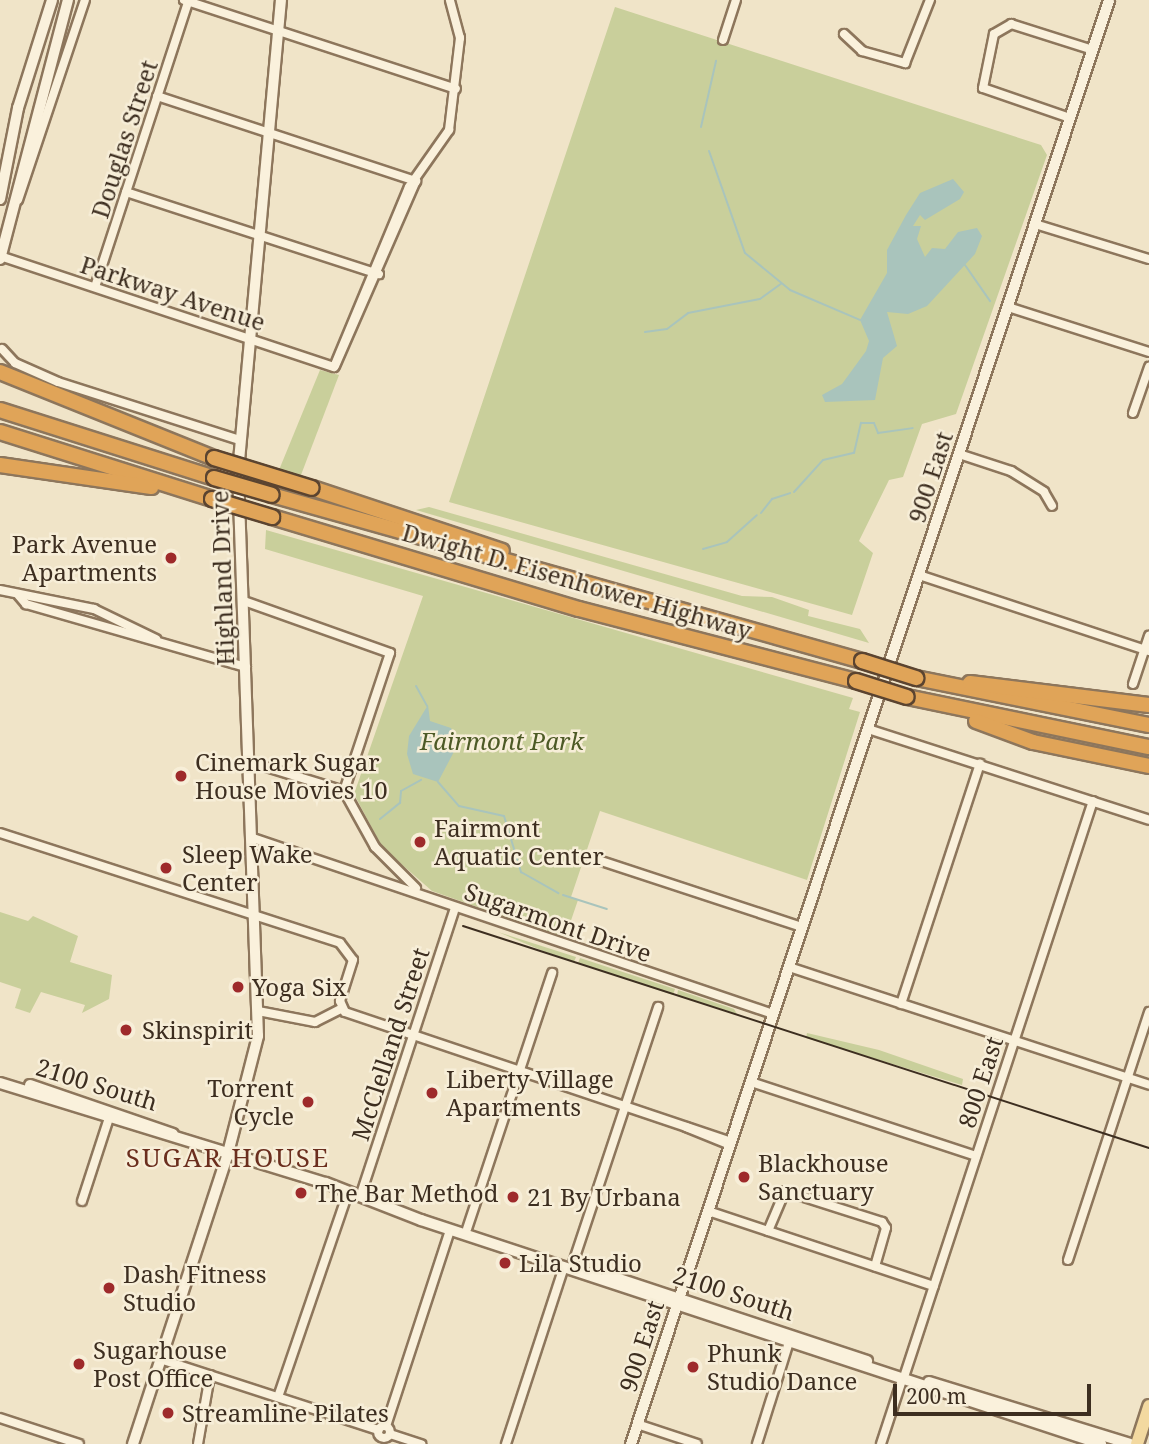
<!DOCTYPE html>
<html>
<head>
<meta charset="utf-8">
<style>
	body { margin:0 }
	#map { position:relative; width:1149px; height:1444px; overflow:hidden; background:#f0e4c8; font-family:"Noto Serif",serif }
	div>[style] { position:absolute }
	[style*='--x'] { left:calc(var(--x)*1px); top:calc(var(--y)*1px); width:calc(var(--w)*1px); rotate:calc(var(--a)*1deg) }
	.green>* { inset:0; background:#c9cf9b }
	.water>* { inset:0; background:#a9c4bc }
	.stream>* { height:2px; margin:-1px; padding:0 1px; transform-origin:1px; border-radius:1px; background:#a9c4bc }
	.roads { filter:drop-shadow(2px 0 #8d765c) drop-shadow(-2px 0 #8d765c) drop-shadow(0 2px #8d765c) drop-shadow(0 -2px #8d765c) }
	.street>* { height:8px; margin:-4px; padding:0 4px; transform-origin:4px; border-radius:4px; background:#faf1dc }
	.street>.ring { margin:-4px; padding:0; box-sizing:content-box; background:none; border:8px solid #faf1dc; border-radius:50% }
	.secondary>* { height:10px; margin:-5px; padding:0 5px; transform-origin:5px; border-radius:5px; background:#faf1dc }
	.primary>* { height:12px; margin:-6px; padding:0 6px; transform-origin:6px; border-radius:6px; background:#f3d9a0 }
	.highway>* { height:14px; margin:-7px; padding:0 7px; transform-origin:7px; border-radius:7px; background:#e0a458 }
	.tram>* { height:2px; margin:-1px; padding:0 1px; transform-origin:1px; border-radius:1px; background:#3d2e20 }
	.bridges { filter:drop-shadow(2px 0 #5b4430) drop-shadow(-2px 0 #5b4430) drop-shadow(0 2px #5b4430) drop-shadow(0 -2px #5b4430) }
	.highway-bridge>* { height:14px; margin:-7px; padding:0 7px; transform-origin:7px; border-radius:7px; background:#e0a458 }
	.dots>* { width:19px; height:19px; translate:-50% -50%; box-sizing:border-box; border:4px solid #f7eed8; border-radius:50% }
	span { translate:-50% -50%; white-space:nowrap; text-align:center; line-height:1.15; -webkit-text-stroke:5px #f7eed8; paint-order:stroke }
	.street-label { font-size:24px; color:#3d2e20 }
	.poi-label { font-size:24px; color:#3d2e20 }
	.right { translate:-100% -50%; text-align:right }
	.left { translate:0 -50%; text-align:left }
	.park-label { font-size:24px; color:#4d5a26; font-style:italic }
	.neighbourhood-label { font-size:26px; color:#6b2e1e; letter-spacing:2px }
	.scale { position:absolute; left:893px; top:1384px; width:198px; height:32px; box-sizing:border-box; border:4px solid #3d2e20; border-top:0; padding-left:9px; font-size:21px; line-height:24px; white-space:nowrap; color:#3d2e20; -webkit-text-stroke:5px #f7eed8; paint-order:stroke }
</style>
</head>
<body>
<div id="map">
	<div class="green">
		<i style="clip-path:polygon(615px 7px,1041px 145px,1047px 155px,956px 414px,922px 424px,903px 477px,889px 480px,859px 541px,873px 553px,852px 615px,449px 502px)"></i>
		<i style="clip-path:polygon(320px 370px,339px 375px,301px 475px,279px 470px)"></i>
		<i style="clip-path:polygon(429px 507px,742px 596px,772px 597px,809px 610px,808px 616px,860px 629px,869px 643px,416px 510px)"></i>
		<i style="clip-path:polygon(266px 530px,853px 698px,849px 709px,860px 712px,807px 880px,600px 811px,571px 897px,578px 900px,565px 938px,432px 891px,382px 847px,354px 794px,423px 596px,265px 549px)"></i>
		<i style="clip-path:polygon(0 912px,28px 921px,33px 916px,78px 936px,70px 962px,112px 975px,109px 999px,82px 1013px,85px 1005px,41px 992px,30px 1013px,15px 1008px,21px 989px,0 982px)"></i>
		<i style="clip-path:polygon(498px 932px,576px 957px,574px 962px,543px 951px)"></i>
		<i style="clip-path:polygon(580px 958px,675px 989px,673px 995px,578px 963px)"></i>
		<i style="clip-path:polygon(678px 990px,734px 1009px,737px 1014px,677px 996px)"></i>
		<i style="clip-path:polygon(807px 1033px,879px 1050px,963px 1079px,962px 1085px,806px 1038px)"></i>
	</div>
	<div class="water">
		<i style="clip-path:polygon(953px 179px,964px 192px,960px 199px,925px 220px,920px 215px,913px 226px,921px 226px,917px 239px,925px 257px,932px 248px,945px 249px,958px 232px,977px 228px,982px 236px,975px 254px,927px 306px,908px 314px,887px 312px,897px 346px,883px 358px,875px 400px,825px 402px,822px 395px,842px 384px,866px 351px,869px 341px,860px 320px,887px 273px,887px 250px,906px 215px,920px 193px)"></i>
		<i style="clip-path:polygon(428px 705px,430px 721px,451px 728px,458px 744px,438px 782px,413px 774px,407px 754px,409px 736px)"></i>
	</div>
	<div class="stream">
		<i style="--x:701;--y:127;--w:68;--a:-77.2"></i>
		<i style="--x:709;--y:151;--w:108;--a:70.6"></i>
		<i style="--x:745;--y:253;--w:58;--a:39.4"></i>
		<i style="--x:790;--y:290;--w:76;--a:23.2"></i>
		<i style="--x:965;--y:265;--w:44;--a:55.2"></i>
		<i style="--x:645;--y:332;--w:22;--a:-8"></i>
		<i style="--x:667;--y:329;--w:26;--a:-37"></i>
		<i style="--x:688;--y:313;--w:73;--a:-11"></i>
		<i style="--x:760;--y:299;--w:26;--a:-36"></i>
		<i style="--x:794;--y:492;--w:43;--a:-47.8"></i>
		<i style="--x:823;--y:460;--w:32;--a:-13"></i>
		<i style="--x:854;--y:453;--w:31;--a:-77"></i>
		<i style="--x:861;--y:423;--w:13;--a:0"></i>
		<i style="--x:874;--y:423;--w:11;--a:68"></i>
		<i style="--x:878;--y:433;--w:35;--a:-8"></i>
		<i style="--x:761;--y:513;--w:18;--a:-52"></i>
		<i style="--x:772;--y:499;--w:19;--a:-18"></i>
		<i style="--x:703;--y:549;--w:25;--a:-16"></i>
		<i style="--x:727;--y:542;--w:40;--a:-42"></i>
		<i style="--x:416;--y:686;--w:23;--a:61"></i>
		<i style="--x:438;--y:782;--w:32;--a:49"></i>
		<i style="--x:459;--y:806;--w:46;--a:12.5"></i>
		<i style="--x:504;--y:816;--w:59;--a:73.1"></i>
		<i style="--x:521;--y:872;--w:43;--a:29.6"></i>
		<i style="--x:380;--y:819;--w:26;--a:-39"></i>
		<i style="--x:400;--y:803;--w:12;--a:-85"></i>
		<i style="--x:401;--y:791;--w:23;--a:-29"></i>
		<i style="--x:563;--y:895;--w:46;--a:17.7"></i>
	</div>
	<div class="roads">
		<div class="street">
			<i style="--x:184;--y:0;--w:286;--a:18.1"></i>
			<i style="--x:844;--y:34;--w:25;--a:43"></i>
			<i style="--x:862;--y:51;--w:45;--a:15.6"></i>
			<i style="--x:905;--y:63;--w:68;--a:-68.4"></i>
			<i style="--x:723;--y:40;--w:42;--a:-72"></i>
			<i style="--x:157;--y:96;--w:273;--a:18.2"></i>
			<i style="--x:1070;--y:118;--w:92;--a:-161"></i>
			<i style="--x:983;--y:88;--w:55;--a:-78.5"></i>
			<i style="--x:994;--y:34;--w:20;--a:-30"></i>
			<i style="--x:1011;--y:24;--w:86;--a:17.6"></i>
			<i style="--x:126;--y:192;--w:266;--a:18"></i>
			<i style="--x:18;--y:200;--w:211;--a:-71.5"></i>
			<i style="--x:1035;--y:224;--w:119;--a:17.1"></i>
			<i style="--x:0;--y:256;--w:352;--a:18.4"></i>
			<i style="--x:95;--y:287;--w:300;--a:-71.9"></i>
			<i style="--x:1008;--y:307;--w:148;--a:17.7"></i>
			<i style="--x:2;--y:349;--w:19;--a:47"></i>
			<i style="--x:15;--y:363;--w:47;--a:23.8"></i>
			<i style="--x:58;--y:382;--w:191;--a:17.7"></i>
			<i style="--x:335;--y:366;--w:202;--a:-66.4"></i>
			<i style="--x:334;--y:367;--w:195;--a:-67.4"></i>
			<i style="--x:409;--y:187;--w:70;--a:-54.9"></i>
			<i style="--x:449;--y:130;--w:93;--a:-83.2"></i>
			<i style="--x:460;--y:38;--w:39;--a:-105"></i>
			<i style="--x:1133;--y:413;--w:49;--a:-70.8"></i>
			<i style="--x:959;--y:454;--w:55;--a:18.1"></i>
			<i style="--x:1011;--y:471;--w:39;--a:32"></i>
			<i style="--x:1044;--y:492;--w:16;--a:60"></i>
			<i style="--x:919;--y:575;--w:242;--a:18.3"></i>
			<i style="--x:0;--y:590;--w:96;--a:11.4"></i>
			<i style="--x:94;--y:609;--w:69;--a:25.8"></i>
			<i style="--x:19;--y:596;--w:11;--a:49"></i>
			<i style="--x:26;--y:604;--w:229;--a:16"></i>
			<i style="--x:244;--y:601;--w:155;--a:19.6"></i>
			<i style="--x:390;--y:653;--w:145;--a:108.4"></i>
			<i style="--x:1133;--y:684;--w:51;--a:-71.6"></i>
			<i style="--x:868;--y:729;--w:295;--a:17.9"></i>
			<i style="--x:250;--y:762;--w:98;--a:17.1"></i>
			<i style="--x:344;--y:791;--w:64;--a:61"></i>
			<i style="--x:375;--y:847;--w:58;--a:45"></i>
			<i style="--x:0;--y:833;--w:357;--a:17.9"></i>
			<i style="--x:340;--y:943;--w:21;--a:53"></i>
			<i style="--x:353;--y:960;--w:43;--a:107.6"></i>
			<i style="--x:340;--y:1001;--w:12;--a:66"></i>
			<i style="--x:345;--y:1012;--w:407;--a:18.6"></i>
			<i style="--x:253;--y:838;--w:549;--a:18.7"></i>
			<i style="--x:589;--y:857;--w:224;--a:18.2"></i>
			<i style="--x:789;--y:967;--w:379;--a:18.1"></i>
			<i style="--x:901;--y:1004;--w:253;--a:-71.8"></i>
			<i style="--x:258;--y:1011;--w:58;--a:10.9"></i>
			<i style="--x:315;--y:1022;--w:29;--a:-27"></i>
			<i style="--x:751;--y:1082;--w:237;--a:18.2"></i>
			<i style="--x:686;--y:1127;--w:48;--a:22.2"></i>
			<i style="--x:362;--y:1191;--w:298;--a:-71.8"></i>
			<i style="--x:82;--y:1201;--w:87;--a:-72"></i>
			<i style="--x:708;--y:1211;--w:238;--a:18.4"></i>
			<i style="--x:467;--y:1229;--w:270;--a:-71.6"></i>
			<i style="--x:768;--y:1231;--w:43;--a:-67"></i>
			<i style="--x:785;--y:1191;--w:102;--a:17.7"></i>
			<i style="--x:882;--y:1222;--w:7;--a:56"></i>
			<i style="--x:886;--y:1228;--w:40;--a:106"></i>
			<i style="--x:1068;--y:1260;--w:261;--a:-71.9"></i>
			<i style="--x:573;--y:1263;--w:270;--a:-71.6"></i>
			<i style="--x:160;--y:1359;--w:230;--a:18"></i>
			<i style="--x:905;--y:1374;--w:603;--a:-71.84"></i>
			<i style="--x:278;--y:1397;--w:216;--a:-71.1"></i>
			<i style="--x:0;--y:1418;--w:83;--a:18.2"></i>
			<i style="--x:637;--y:1424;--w:63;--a:18.4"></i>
			<i style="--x:386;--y:1426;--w:206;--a:-71.9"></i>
			<i class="ring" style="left:378px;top:1426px;width:4px;height:4px"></i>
			<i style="--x:390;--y:1434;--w:33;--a:18"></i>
			<i style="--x:198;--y:1444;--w:70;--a:-80.1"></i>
			<i style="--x:506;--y:1444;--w:186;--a:-71.9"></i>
			<i style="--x:757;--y:1444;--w:107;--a:-72.6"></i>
			<i style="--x:881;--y:1444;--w:67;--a:-71.8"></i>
		</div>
		<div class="secondary">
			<i style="--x:0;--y:199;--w:93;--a:-78.8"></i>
			<i style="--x:18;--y:108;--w:113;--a:-72.5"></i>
			<i style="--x:0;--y:259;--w:268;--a:-75.3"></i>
			<i style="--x:0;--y:1083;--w:341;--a:17.1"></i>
			<i style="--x:326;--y:1183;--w:102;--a:21.3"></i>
			<i style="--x:421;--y:1220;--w:716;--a:18.23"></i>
			<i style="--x:30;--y:1085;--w:151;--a:18.9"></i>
			<i style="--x:607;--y:1275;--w:274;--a:18.3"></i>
			<i style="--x:929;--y:1382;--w:210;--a:17.1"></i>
			<i style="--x:133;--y:1444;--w:306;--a:-71.9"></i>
			<i style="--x:228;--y:1153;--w:121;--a:-75.6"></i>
			<i style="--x:258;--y:1036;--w:564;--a:-92.03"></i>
			<i style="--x:238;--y:472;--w:474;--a:-84.8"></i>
			<i style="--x:631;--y:1444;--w:1521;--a:-71.68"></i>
		</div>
		<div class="primary">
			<i style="--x:1137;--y:1444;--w:40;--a:-72"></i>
		</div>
		<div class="highway">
			<i style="--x:0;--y:372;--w:231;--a:21.9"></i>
			<i style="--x:0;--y:410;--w:225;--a:17.6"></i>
			<i style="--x:0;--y:432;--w:222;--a:17.5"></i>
			<i style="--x:0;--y:465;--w:153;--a:8.3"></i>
			<i style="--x:312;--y:488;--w:200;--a:18.3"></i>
			<i style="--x:272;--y:495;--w:613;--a:15.71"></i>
			<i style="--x:272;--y:517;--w:320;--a:16.7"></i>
			<i style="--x:579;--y:609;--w:286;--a:14.6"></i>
			<i style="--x:916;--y:678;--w:238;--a:11.4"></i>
			<i style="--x:970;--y:683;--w:180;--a:7"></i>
			<i style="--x:907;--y:697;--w:247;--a:11.7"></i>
			<i style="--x:976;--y:721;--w:61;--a:20.2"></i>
			<i style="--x:1033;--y:742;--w:118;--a:11.7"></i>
		</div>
	</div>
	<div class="tram">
		<i style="--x:463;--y:926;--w:721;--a:17.93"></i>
	</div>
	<div class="bridges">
		<div class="highway-bridge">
			<i style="--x:214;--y:458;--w:102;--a:17"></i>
			<i style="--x:214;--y:478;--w:60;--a:16.3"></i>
			<i style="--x:212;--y:499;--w:63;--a:16.7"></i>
			<i style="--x:862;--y:661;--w:57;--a:17.5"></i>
			<i style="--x:856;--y:681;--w:53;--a:17.4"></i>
		</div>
	</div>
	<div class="dots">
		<i style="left:171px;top:558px;background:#9e2a2b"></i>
		<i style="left:181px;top:776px;background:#9e2a2b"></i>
		<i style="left:420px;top:842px;background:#9e2a2b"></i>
		<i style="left:166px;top:868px;background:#9e2a2b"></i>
		<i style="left:238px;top:987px;background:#9e2a2b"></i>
		<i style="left:126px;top:1030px;background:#9e2a2b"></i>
		<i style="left:432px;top:1093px;background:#9e2a2b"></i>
		<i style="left:308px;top:1102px;background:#9e2a2b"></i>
		<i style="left:744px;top:1177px;background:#9e2a2b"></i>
		<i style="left:301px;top:1193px;background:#9e2a2b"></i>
		<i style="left:513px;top:1197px;background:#9e2a2b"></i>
		<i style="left:505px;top:1263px;background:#9e2a2b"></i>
		<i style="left:109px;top:1288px;background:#9e2a2b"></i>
		<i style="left:79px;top:1364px;background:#9e2a2b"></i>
		<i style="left:693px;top:1367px;background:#9e2a2b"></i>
		<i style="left:168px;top:1413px;background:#9e2a2b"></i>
	</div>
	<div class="street-label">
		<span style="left:124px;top:139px;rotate:-72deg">Douglas Street</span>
		<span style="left:173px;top:293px;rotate:18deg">Parkway Avenue</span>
		<span style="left:930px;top:477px;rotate:-72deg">900 East</span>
		<span style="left:222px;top:578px;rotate:-92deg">Highland Drive</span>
		<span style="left:577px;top:581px;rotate:16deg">Dwight D. Eisenhower Highway</span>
		<span style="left:558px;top:922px;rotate:19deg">Sugarmont Drive</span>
		<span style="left:390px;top:1044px;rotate:-72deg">McClelland Street</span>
		<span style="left:980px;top:1082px;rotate:-72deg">800 East</span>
		<span style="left:97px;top:1084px;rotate:17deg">2100 South</span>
		<span style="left:734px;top:1293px;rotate:18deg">2100 South</span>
		<span style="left:641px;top:1346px;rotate:-72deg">900 East</span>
	</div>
	<div class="poi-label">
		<span class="right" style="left:157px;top:558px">Park Avenue<br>Apartments</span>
		<span class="left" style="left:195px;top:776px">Cinemark Sugar<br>House Movies 10</span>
		<span class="left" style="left:434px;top:842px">Fairmont<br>Aquatic Center</span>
		<span class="left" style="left:182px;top:868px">Sleep Wake<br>Center</span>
		<span class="left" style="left:252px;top:987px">Yoga Six</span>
		<span class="left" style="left:142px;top:1030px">Skinspirit</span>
		<span class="left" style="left:446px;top:1093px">Liberty Village<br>Apartments</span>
		<span class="right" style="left:294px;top:1102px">Torrent<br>Cycle</span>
		<span class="left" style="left:758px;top:1177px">Blackhouse<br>Sanctuary</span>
		<span class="left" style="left:315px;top:1193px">The Bar Method</span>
		<span class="left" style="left:527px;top:1197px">21 By Urbana</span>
		<span class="left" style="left:519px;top:1263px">Lila Studio</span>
		<span class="left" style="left:123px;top:1288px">Dash Fitness<br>Studio</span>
		<span class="left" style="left:93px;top:1364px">Sugarhouse<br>Post Office</span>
		<span class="left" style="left:707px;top:1367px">Phunk<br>Studio Dance</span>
		<span class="left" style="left:182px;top:1413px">Streamline Pilates</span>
	</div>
	<div class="park-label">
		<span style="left:502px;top:741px">Fairmont Park</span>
	</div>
	<div class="neighbourhood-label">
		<span style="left:228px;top:1158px">SUGAR HOUSE</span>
	</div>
	<div class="scale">200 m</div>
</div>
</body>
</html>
